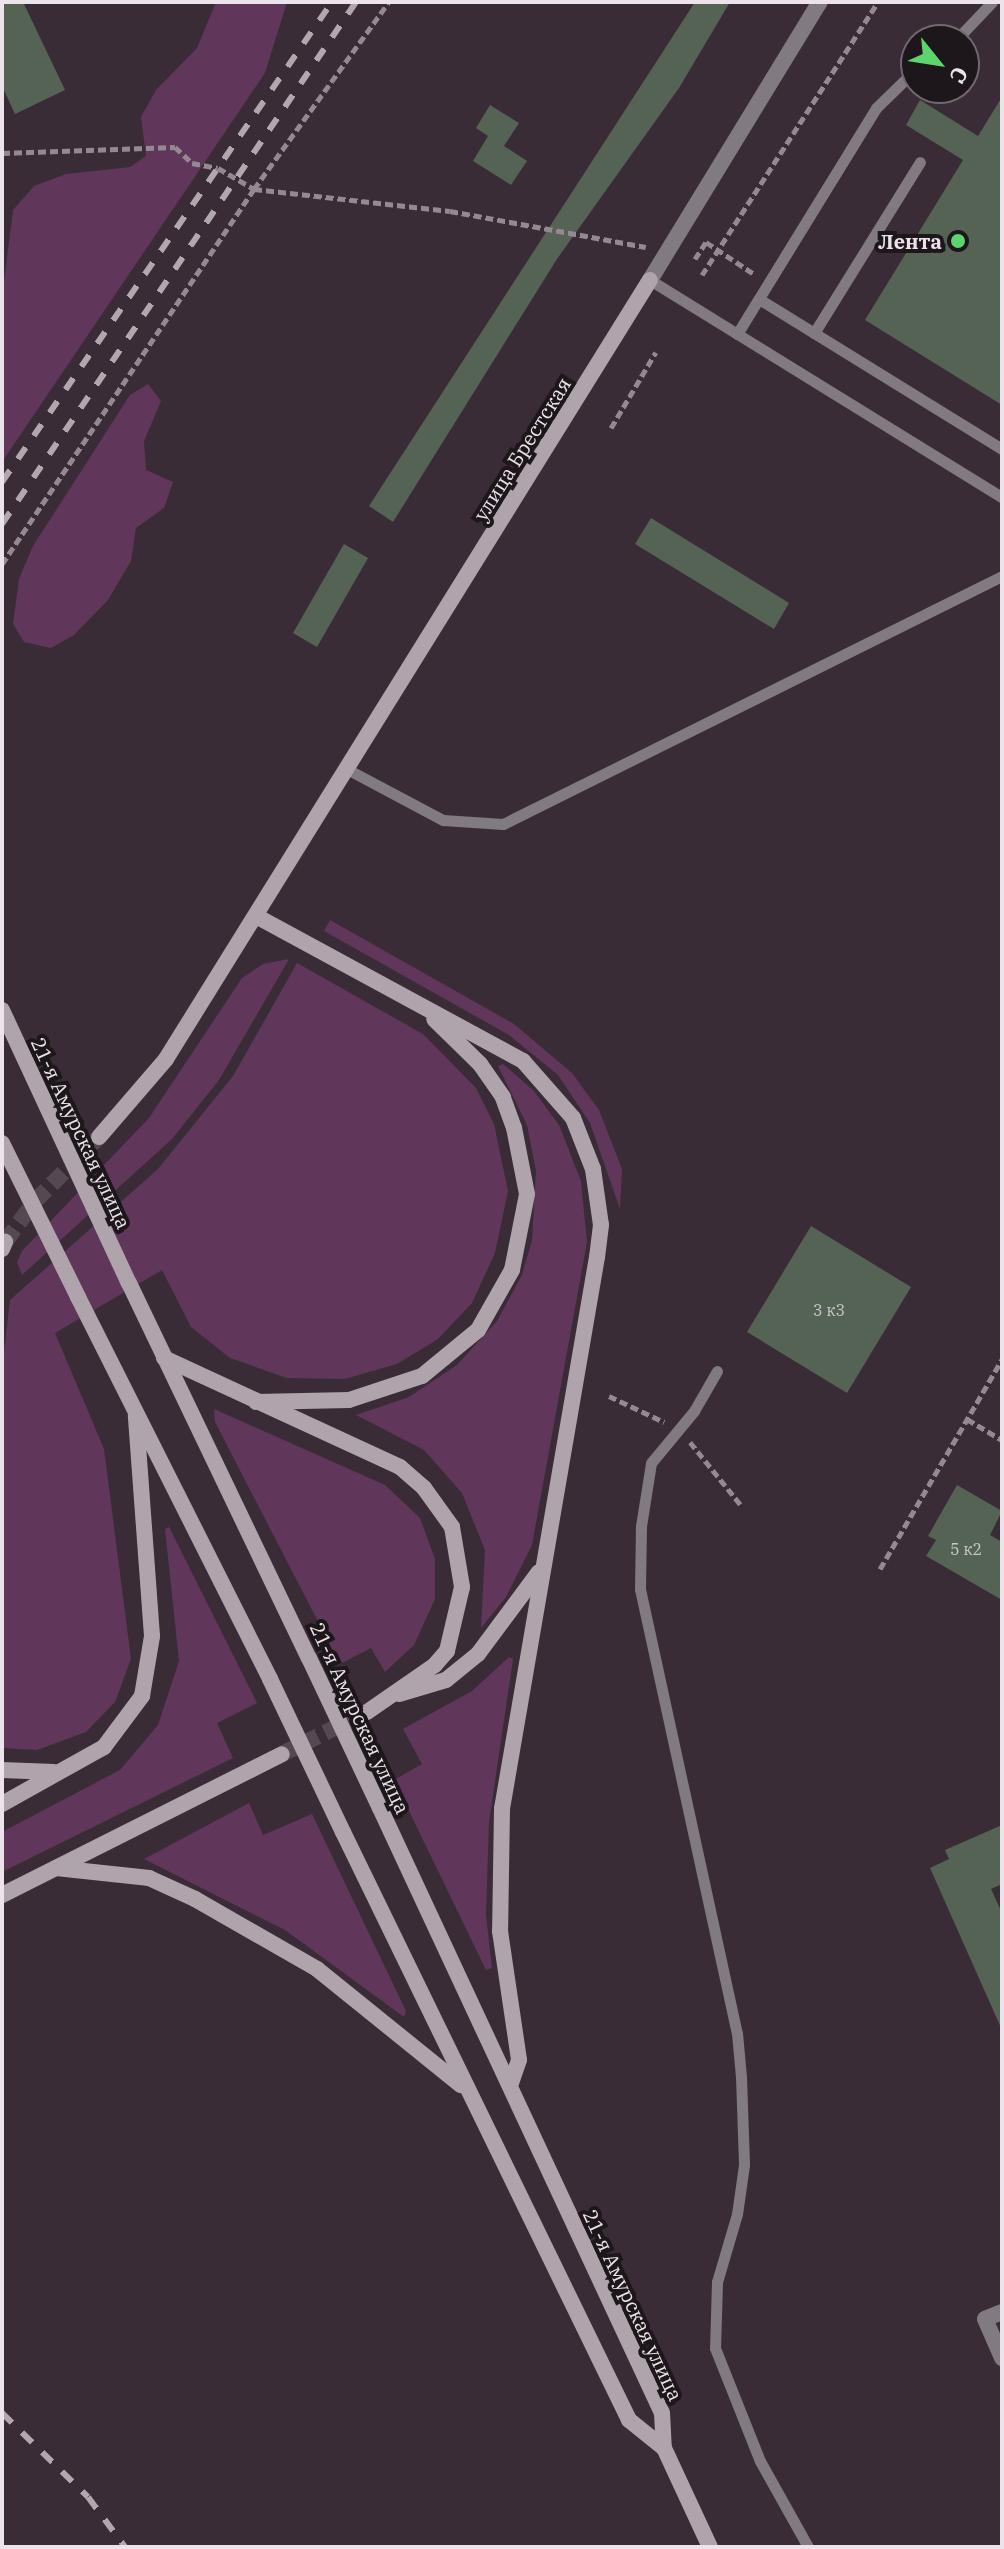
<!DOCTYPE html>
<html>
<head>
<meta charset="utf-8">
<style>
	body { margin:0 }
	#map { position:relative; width:1004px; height:2549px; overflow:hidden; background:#392c37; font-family:"IBM Plex Serif",serif }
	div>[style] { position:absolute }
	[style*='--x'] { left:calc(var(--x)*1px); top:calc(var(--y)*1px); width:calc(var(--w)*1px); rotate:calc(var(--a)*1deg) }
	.green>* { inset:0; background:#60365b }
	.building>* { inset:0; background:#556355 }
	.secondary-tunnel>* { height:16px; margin-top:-8px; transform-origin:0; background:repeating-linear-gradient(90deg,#544852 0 16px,transparent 0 24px) }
	.path>* { height:5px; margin-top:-2.5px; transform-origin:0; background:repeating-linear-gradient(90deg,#948992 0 8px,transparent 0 12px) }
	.lane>* { height:11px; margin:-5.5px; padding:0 5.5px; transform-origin:5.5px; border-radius:5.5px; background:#817a80 }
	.street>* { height:16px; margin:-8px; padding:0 8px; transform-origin:8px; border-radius:8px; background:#817a80 }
	.secondary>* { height:16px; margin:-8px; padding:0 8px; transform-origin:8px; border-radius:8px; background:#afa3ac }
	.rail>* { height:6px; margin-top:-3px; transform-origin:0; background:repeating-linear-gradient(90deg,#b1a7af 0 14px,transparent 0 28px) }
	.secondary-bridge>* { height:16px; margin:-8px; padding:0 8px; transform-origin:8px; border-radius:8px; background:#afa3ac }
	.dots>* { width:22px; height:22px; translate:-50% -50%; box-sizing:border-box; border:4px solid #1d161b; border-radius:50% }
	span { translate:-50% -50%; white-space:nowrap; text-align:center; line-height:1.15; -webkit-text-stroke:8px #1d161b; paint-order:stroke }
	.number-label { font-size:16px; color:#c7c4c6 }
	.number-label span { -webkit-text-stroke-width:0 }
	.poi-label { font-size:20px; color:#ede4eb; font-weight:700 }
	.right { translate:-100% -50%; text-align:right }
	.street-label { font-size:20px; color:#ede4eb }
	.frame { position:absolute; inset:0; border:4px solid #ede4eb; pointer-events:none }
	.north { position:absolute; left:900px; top:24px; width:80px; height:80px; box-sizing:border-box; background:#1d161b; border:2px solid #70686e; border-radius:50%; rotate:120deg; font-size:22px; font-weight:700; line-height:32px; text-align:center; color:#ede4eb }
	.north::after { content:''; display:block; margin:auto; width:28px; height:36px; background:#5cd56d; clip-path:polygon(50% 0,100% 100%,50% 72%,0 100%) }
</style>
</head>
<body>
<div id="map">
	<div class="green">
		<i style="clip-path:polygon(216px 2px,287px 2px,265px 73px,2px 462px,2px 297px,13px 210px,34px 186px,66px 174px,130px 167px,146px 156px,141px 117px,156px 90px,197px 48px)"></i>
		<i style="clip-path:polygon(148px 384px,161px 401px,144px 441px,146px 470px,173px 482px,164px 508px,136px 528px,131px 561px,108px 600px,74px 635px,51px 648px,24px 642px,13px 624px,19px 579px,33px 546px,130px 395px)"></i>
		<i style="clip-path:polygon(330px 920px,514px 1024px,572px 1073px,599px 1110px,622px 1169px,620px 1209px,590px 1123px,558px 1075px,509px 1035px,324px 931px)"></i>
		<i style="clip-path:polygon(289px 959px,219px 1080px,172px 1139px,22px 1275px,17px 1262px,22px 1251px,149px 1118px,242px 978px,263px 964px)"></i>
		<i style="clip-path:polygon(297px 963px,423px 1034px,476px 1088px,494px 1124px,508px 1191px,495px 1253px,472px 1303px,438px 1339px,397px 1364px,345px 1379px,287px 1378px,230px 1358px,191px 1327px,162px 1270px,55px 1333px,104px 1449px,131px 1659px,115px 1702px,86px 1732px,37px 1750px,2px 1748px,2px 1368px,10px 1300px,158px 1169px,233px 1076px)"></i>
		<i style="clip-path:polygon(503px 1064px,534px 1091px,559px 1125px,581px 1181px,587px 1242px,532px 1545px,506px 1597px,481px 1628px,485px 1550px,462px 1493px,424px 1450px,356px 1415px,409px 1397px,457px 1365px,497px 1321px,522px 1275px,532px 1240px,536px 1171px,527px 1125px,498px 1066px)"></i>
		<i style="clip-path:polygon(214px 1409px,385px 1485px,420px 1518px,435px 1559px,435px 1599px,414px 1645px,385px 1672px,371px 1648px,340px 1664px,215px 1422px)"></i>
		<i style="clip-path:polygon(169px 1527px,257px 1703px,217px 1723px,233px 1758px,2px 1872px,2px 1832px,120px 1770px,158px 1725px,179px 1661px,165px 1529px)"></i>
		<i style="clip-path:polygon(509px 1657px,513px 1659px,489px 1822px,486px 1915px,492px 1968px,486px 1970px,394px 1780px,422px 1764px,403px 1729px,472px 1691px)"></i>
		<i style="clip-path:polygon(249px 1803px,263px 1835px,312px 1814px,406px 2011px,404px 2017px,285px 1930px,144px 1859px)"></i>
	</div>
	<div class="building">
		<i style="clip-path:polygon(2px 2px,23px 2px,65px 90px,15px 114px,2px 86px)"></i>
		<i style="clip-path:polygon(695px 2px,730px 2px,679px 88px,557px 259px,393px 522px,369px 506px)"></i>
		<i style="clip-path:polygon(1002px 97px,1002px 405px,865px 320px,963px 160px,906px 125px,920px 100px,978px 136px)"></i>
		<i style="clip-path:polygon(490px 105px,519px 123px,504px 146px,527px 161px,511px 185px,473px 161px,488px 136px,476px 128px)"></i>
		<i style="clip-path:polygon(651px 518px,789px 603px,774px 629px,635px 544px)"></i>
		<i style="clip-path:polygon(344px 544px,368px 558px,317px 647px,293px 633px)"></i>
		<i style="clip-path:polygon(811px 1226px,911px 1287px,847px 1393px,747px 1332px)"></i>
		<i style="clip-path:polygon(957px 1485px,1002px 1511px,990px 1535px,1002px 1542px,1002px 1600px,926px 1556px,936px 1540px,928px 1536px)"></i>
		<i style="clip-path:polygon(1002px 1825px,1002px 1884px,991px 1889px,1002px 1913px,1002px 2030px,930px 1868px,949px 1859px,945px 1850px)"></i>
	</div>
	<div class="secondary-tunnel">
		<i style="--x:5;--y:1242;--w:51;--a:-53.8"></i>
		<i style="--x:35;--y:1201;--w:91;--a:-45"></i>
		<i style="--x:282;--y:1754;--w:95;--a:-26.3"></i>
	</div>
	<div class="path">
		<i style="--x:2;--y:153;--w:173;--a:-2"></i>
		<i style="--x:175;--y:147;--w:23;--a:43"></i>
		<i style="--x:192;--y:163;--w:26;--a:11"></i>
		<i style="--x:218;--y:168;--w:42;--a:30.3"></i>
		<i style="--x:254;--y:189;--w:197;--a:6.4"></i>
		<i style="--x:450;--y:211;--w:199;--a:10.4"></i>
		<i style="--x:695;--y:259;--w:20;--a:-57"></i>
		<i style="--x:706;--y:242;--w:58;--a:33.7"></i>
		<i style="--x:702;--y:275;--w:325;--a:-57.2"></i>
		<i style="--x:611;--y:428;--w:88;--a:-59.4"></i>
		<i style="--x:2;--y:564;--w:452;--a:-56.1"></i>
		<i style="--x:254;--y:189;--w:231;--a:-54.2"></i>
		<i style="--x:609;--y:1396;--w:61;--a:25.3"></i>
		<i style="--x:967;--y:1419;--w:41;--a:31"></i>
		<i style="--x:690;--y:1442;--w:80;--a:51.1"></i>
		<i style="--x:880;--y:1569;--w:243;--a:-59.8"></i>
	</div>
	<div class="lane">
		<i style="--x:956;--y:40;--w:52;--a:-46.5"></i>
		<i style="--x:650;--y:280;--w:414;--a:31.7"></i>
		<i style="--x:759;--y:299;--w:286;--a:31.7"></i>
		<i style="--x:814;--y:333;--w:201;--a:-58.2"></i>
		<i style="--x:737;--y:334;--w:265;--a:-58.4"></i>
		<i style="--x:876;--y:108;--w:56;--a:-44.3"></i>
		<i style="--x:345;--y:768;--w:111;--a:28"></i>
		<i style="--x:443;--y:820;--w:60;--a:3.8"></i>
		<i style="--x:503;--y:824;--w:557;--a:-26.43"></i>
		<i style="--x:717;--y:1371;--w:46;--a:119.9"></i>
		<i style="--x:694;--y:1411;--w:67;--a:129.6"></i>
		<i style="--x:651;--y:1463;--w:64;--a:99"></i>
		<i style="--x:641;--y:1526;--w:63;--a:90.9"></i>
		<i style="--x:640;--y:1589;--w:454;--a:77.7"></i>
		<i style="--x:737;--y:2033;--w:44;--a:84.8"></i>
		<i style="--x:741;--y:2077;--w:88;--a:88"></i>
		<i style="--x:744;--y:2165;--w:49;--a:98.1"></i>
		<i style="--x:737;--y:2214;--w:71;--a:106.4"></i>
		<i style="--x:717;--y:2282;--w:66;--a:91.7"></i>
		<i style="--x:715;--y:2348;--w:122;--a:68.3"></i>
		<i style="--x:760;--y:2461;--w:98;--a:60.8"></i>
	</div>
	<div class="street">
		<i style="--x:650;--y:280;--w:326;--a:-58.6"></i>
		<i style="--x:1002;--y:2312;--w:18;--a:158"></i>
		<i style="--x:985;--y:2319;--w:43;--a:66.4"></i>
	</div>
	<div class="secondary">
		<i style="--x:256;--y:916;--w:304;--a:28.5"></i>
		<i style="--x:523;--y:1061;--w:76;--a:48.7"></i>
		<i style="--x:573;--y:1118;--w:55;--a:68.6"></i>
		<i style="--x:593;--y:1169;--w:57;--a:81.9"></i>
		<i style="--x:601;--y:1225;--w:32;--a:97"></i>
		<i style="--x:597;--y:1257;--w:560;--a:99.77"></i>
		<i style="--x:502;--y:1809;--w:122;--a:90.9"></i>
		<i style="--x:500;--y:1931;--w:130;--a:81.6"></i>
		<i style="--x:519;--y:2060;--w:24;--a:109"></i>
		<i style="--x:99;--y:1137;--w:103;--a:-49.3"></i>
		<i style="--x:166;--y:1059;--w:917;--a:-58.15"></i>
		<i style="--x:2;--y:1249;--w:8;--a:-67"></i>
		<i style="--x:129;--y:1283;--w:416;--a:64.4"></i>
		<i style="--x:78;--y:1297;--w:428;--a:63.3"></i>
		<i style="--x:164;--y:1358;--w:260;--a:24.8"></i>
		<i style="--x:400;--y:1467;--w:32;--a:41"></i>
		<i style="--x:424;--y:1488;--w:48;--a:54.3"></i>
		<i style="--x:452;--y:1527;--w:61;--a:80.5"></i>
		<i style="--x:462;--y:1587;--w:66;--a:103.2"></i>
		<i style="--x:447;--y:1651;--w:18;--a:131"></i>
		<i style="--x:435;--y:1665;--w:83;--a:145.3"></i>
		<i style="--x:256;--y:1402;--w:93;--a:-1.2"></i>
		<i style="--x:349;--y:1400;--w:77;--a:-18.2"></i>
		<i style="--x:422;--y:1376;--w:72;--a:-39.4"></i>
		<i style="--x:478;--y:1330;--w:69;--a:-60.5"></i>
		<i style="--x:512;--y:1270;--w:77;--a:-78.8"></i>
		<i style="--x:527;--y:1194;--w:67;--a:-101.1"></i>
		<i style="--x:514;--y:1128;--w:33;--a:-110"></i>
		<i style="--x:503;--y:1097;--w:40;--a:-124.9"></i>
		<i style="--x:480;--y:1064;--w:64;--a:-135.6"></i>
		<i style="--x:399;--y:1694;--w:49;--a:-16.6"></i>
		<i style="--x:446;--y:1680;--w:41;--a:-39.1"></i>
		<i style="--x:478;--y:1654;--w:102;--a:-53.4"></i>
		<i style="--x:2;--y:1770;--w:52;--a:2.2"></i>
		<i style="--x:2;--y:1804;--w:117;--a:-29.2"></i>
		<i style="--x:104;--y:1747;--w:64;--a:-53.3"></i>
		<i style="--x:142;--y:1696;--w:61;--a:-80.5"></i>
		<i style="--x:152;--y:1636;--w:221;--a:-94.2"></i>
		<i style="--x:380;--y:1808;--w:667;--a:65.01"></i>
		<i style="--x:662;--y:2413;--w:35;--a:87"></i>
		<i style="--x:664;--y:2448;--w:109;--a:65.1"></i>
		<i style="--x:343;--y:1832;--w:654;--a:64.06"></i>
		<i style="--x:629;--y:2420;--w:45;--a:38.7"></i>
		<i style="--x:56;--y:1868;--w:94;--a:6.1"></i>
		<i style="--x:149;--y:1878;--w:51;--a:24.5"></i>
		<i style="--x:195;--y:1899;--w:141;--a:29.8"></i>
		<i style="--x:317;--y:1969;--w:185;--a:38.9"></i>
		<i style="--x:2;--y:1895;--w:313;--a:-26.7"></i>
	</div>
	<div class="rail">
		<i style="--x:2;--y:482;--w:582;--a:-55.49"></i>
		<i style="--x:2;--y:524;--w:631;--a:-55.86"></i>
		<i style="--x:2;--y:2413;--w:120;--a:44.3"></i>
		<i style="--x:88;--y:2497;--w:62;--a:53.5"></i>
	</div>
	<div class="secondary-bridge">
		<i style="--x:2;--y:1010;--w:301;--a:65.1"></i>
		<i style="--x:2;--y:1143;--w:172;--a:63.7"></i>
		<i style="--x:309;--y:1658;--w:166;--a:64.7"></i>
		<i style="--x:270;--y:1679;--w:170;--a:64.5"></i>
	</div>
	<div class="dots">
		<i style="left:958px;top:241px;background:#5cd56d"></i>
	</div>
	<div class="number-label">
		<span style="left:829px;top:1310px">3 к3</span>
		<span style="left:966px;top:1549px">5 к2</span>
	</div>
	<div class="poi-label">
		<span class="right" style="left:942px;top:241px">Лента</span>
	</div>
	<div class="street-label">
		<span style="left:522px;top:449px;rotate:-58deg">улица Брестская</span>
		<span style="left:81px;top:1133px;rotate:65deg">21-я Амурская улица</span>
		<span style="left:360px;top:1718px;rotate:65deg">21-я Амурская улица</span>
		<span style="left:633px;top:2305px;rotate:65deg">21-я Амурская улица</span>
	</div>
	<div class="frame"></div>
	<div class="north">С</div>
</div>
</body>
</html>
